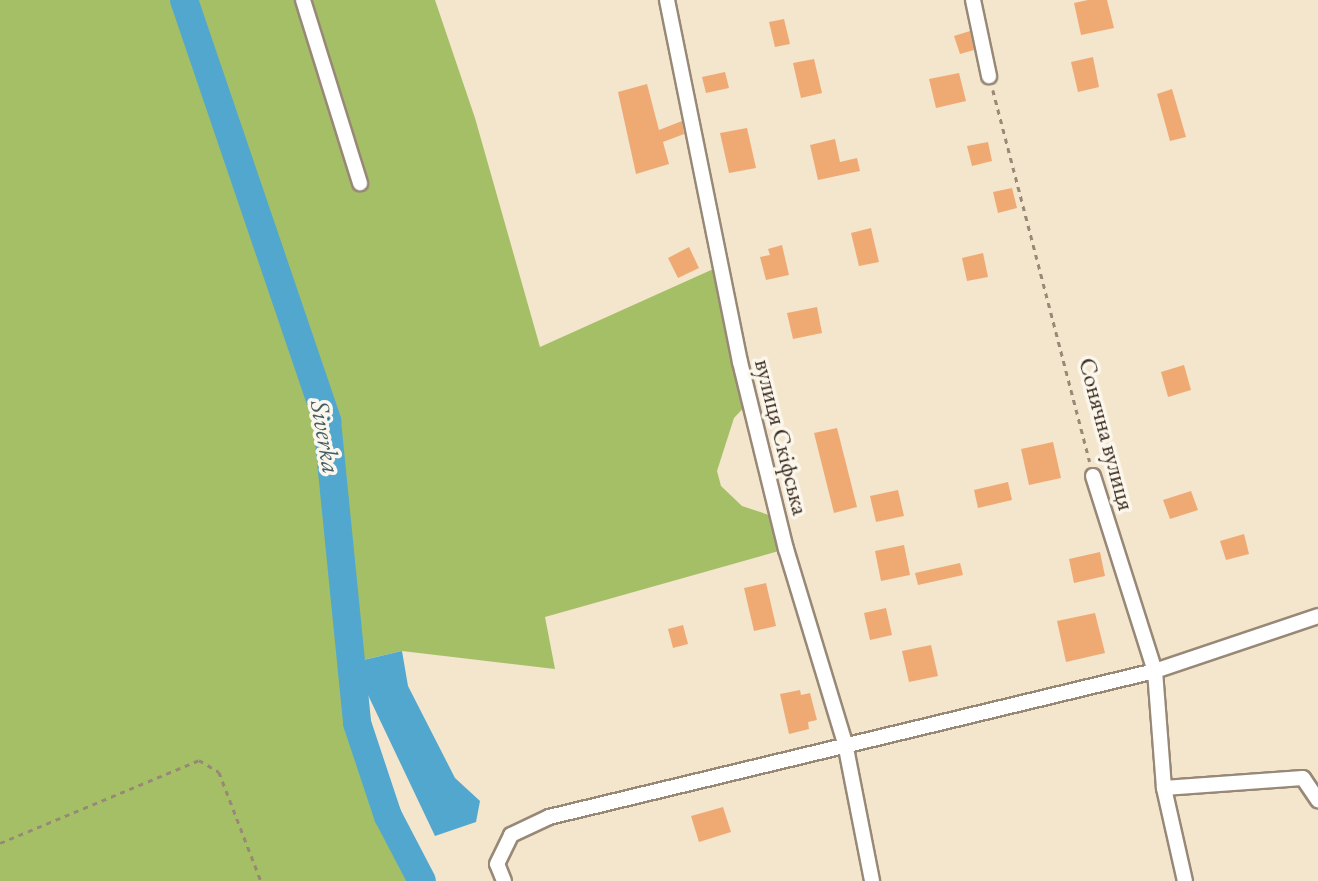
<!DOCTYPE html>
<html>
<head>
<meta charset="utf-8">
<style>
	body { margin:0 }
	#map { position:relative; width:1318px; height:881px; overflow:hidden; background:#f4e5cd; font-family:"EB Garamond",serif }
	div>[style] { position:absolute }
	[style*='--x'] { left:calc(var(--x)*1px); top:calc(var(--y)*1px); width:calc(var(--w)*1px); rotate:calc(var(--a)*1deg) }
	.green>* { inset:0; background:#a5bf66 }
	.water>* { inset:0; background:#52a7ce }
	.river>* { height:28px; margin:-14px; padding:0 14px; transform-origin:14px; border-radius:14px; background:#52a7ce }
	.building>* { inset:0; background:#efaa74 }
	.path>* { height:2.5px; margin-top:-1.25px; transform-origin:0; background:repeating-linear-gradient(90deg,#988876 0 5px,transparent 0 10px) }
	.roads { filter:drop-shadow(2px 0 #988876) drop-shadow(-2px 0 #988876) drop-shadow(0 2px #988876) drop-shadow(0 -2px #988876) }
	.street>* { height:14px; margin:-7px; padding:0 7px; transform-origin:7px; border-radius:7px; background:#fff }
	span { translate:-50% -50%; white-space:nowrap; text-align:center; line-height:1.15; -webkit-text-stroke:7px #fbf7ec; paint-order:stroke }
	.street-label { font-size:24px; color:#3b2a1e }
	.water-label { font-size:26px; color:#445c64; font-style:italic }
</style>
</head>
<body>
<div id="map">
	<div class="green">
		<i style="clip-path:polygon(0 0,435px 0,475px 118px,540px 347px,720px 266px,750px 401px,734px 418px,717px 471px,721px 486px,742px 506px,772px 516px,786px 549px,545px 617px,555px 669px,402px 651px,341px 665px,388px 816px,422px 881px,0 881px)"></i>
	</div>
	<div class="water">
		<i style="clip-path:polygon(402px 651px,408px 686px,455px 778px,480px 801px,476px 822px,435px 836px,368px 695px,359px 661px)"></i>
	</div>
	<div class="river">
		<i style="--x:184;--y:0;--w:445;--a:71.2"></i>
		<i style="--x:327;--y:421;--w:303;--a:84.3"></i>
		<i style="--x:357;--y:723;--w:98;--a:71.6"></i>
		<i style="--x:388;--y:816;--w:73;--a:62.4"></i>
	</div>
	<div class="building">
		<i style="clip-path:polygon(1088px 0,1107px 0,1114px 28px,1081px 35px,1074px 3px)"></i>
		<i style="clip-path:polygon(784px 19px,790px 44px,775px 47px,769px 22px)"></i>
		<i style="clip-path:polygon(970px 31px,974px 50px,960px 54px,954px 36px)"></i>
		<i style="clip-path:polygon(1093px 57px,1099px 87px,1078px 92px,1071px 62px)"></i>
		<i style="clip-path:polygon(814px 59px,822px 93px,801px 98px,793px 63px)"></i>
		<i style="clip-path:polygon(725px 72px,729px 88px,706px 93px,702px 77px)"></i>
		<i style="clip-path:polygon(959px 73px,966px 101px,936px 108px,929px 79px)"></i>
		<i style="clip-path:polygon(647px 84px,659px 130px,682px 121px,684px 134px,663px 142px,669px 164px,636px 174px,618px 92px)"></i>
		<i style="clip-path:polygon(1172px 89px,1186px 137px,1170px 141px,1157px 94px)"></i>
		<i style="clip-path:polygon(747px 128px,756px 168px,729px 173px,720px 133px)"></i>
		<i style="clip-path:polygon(835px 139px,840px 162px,857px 158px,860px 171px,818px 180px,810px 145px)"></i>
		<i style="clip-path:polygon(988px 142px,992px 161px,972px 166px,967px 146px)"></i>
		<i style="clip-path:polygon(1012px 188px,1017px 208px,998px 213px,993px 192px)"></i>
		<i style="clip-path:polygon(871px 228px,879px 262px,859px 266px,851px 233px)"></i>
		<i style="clip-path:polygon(782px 245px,789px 275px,766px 280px,760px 257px,770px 255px,768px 249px)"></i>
		<i style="clip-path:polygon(689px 247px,699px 268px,678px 278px,668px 258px)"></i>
		<i style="clip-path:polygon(983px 253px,988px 277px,967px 281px,962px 258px)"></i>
		<i style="clip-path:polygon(817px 307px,822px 333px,793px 339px,787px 313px)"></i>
		<i style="clip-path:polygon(1184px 365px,1191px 390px,1168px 397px,1161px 372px)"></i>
		<i style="clip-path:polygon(837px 428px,857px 507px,834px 513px,814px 433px)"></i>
		<i style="clip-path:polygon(1053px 442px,1061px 478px,1029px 485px,1021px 449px)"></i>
		<i style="clip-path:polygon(1008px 482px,1012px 500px,978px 508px,974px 490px)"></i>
		<i style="clip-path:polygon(898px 490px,904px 516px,876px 522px,870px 496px)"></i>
		<i style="clip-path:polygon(1191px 491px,1198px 510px,1170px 519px,1163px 500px)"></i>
		<i style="clip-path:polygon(1244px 534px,1249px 554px,1226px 560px,1220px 541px)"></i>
		<i style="clip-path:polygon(904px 545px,910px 575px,881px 581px,875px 551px)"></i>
		<i style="clip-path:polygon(1100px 552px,1105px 576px,1074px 583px,1069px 559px)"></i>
		<i style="clip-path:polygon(960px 563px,963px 575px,918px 585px,915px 573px)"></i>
		<i style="clip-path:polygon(766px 583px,776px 626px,754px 631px,744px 588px)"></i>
		<i style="clip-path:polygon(886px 608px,892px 635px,870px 640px,864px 613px)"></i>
		<i style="clip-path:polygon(1095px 613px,1105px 653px,1066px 662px,1057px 621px)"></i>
		<i style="clip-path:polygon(683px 625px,688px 644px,673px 648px,668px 629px)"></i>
		<i style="clip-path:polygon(931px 645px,938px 676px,909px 682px,902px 651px)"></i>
		<i style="clip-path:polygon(800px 690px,801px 695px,810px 693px,817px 720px,808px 722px,809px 729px,789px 734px,780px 694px)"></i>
		<i style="clip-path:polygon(723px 807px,731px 832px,699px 842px,691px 816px)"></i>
	</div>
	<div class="path">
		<i style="--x:993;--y:90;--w:384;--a:75.4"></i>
		<i style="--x:0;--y:843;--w:216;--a:-22.6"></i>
		<i style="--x:199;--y:760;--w:23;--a:31"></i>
		<i style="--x:219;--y:772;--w:117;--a:68.9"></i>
	</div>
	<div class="roads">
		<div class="street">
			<i style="--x:303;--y:0;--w:192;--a:72.7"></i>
			<i style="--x:667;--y:0;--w:369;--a:78.6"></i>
			<i style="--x:740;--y:362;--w:193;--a:76.2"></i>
			<i style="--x:786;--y:549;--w:203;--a:73.1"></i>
			<i style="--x:845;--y:743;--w:141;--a:78.9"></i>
			<i style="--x:973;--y:0;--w:78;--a:78.1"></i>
			<i style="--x:1093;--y:476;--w:205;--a:72.4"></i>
			<i style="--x:1155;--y:671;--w:117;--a:85.6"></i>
			<i style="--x:1164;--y:788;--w:95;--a:77.3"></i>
			<i style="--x:1164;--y:788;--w:139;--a:-4.1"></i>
			<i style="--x:1303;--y:778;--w:27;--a:56"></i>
			<i style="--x:504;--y:881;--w:18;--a:-112"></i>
			<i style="--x:497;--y:864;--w:32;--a:-64"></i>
			<i style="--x:511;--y:835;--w:42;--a:-25.3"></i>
			<i style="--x:549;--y:817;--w:623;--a:-13.55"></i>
			<i style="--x:1155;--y:671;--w:172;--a:-18.6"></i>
		</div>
	</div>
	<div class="street-label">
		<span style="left:1107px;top:434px;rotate:75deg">Сонячна вулиця</span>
		<span style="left:782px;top:437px;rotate:76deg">вулиця Скіфська</span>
	</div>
	<div class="water-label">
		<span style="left:325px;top:437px;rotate:80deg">Siverka</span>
	</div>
</div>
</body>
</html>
